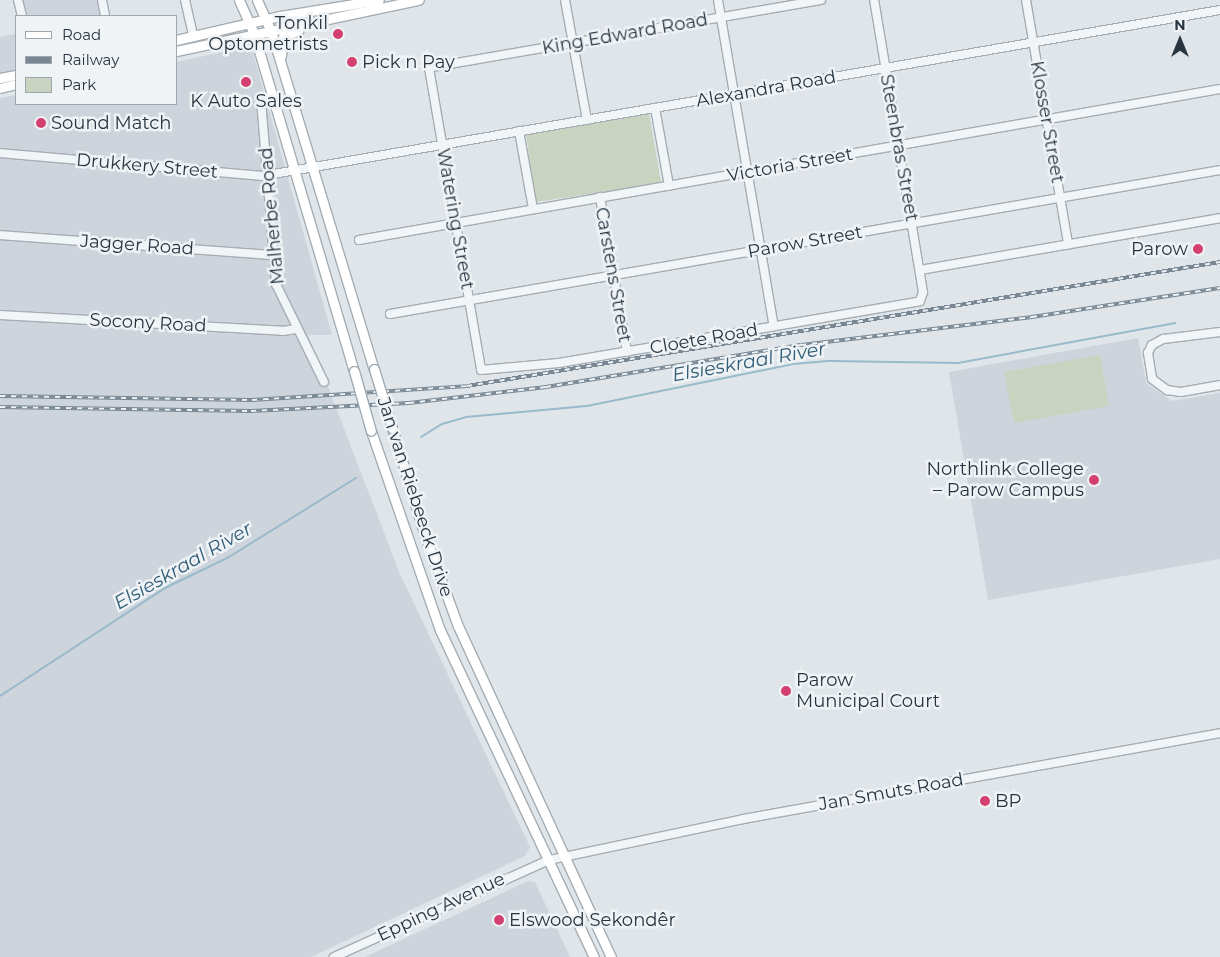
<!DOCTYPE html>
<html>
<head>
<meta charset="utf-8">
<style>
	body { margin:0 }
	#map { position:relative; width:1220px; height:957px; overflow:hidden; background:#dfe5e9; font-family:Montserrat,sans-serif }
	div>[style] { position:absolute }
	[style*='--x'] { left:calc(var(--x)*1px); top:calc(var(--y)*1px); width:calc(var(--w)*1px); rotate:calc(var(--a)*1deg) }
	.built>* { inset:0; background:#cdd4db }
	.green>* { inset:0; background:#c8d3c0 }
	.stream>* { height:2px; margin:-1px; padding:0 1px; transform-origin:1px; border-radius:1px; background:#99baca }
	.roads { filter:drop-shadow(1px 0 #a4adb3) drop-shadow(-1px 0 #a4adb3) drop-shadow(0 1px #a4adb3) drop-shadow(0 -1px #a4adb3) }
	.minor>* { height:8px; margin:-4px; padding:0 4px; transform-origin:4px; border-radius:4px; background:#f2f5f7 }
	.major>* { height:9px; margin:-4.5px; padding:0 4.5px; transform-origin:4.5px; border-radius:4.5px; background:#fff }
	.rail>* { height:4px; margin-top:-2px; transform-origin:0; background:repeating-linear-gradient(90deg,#eff3f6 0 5.5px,#788793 0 11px); box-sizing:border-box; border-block:1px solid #788793 }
	.bridges { filter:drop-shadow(1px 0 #9eabb5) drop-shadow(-1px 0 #9eabb5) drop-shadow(0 1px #9eabb5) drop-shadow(0 -1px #9eabb5) }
	.major-bridge>* { height:9px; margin:-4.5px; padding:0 4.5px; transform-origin:4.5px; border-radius:4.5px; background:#fff }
	.dots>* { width:14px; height:14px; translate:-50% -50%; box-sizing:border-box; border:2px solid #eff3f6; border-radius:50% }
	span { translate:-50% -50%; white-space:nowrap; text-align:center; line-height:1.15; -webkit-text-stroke:5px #eff3f6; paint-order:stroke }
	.poi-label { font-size:18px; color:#283541 }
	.right { translate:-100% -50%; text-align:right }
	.left { translate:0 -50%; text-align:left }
	.street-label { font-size:18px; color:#283541 }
	.water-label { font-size:19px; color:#305c76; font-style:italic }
	.legend { position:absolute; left:15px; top:15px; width:162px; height:90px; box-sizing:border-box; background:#eff3f6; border:1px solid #9fa7ae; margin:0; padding:6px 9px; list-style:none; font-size:15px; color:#283541 }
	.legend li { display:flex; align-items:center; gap:10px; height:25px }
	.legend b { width:25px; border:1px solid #9fa7ae }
	.north { position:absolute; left:1155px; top:15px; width:50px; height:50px; -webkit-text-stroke:4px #eff3f6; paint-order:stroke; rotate:0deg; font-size:14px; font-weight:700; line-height:20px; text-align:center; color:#283541 }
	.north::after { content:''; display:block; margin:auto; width:18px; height:22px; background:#283541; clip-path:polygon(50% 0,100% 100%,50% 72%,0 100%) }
</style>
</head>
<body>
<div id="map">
	<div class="built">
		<i style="clip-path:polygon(18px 0,101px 0,105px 16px,21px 16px)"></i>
		<i style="clip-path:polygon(16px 34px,16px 74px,0 77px,0 37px)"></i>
		<i style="clip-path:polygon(251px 46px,332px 335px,308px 335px,400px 574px,530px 847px,525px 856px,311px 957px,0 957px,0 98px,16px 95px,16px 104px,176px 104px,176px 62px)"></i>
		<i style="clip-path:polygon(1138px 338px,1146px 383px,1172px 401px,1220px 393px,1220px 559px,988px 600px,949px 372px)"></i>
		<i style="clip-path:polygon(528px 881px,535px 882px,570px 957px,365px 957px)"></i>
	</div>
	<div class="green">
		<i style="clip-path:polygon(649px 113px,661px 183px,536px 202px,526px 134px)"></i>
		<i style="clip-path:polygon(1100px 355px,1109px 406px,1014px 423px,1004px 372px)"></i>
	</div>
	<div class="stream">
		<i style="--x:421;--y:437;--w:25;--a:-32"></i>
		<i style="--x:442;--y:424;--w:25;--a:-16"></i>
		<i style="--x:466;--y:417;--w:121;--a:-5.2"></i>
		<i style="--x:587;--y:406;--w:210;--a:-11.5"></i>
		<i style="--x:793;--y:364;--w:38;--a:-5"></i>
		<i style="--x:831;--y:361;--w:127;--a:0.9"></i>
		<i style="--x:958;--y:363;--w:221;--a:-10.4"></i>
		<i style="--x:0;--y:696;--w:197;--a:-33.2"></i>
		<i style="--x:165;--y:588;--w:71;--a:-25.8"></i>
		<i style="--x:229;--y:557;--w:150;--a:-31.9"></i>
	</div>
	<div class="roads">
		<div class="minor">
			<i style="--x:18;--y:0;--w:16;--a:76"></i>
			<i style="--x:102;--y:0;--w:16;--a:79"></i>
			<i style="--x:185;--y:0;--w:37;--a:77"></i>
			<i style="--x:565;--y:0;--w:122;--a:79.6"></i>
			<i style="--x:718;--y:0;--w:331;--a:80.3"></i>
			<i style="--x:821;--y:0;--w:398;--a:170.2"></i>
			<i style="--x:429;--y:68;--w:306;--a:80.2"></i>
			<i style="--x:481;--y:370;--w:78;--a:-5.1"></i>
			<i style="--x:559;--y:363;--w:366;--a:-9.7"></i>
			<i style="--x:920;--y:301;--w:9;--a:-72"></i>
			<i style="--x:923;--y:292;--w:296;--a:-99.5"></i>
			<i style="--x:1026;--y:0;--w:248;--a:80.2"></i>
			<i style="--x:261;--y:100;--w:185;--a:85.3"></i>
			<i style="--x:276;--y:284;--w:109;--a:63.9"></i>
			<i style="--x:655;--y:108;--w:79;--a:79.8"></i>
			<i style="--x:519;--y:131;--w:79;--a:79.8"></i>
			<i style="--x:0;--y:153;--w:263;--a:5"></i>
			<i style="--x:262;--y:176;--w:972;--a:-9.83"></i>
			<i style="--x:600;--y:197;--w:157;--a:80.1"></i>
			<i style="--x:0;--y:235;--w:275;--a:4.2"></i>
			<i style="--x:359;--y:240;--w:874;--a:-9.95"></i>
			<i style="--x:920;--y:270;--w:304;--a:-9.8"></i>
			<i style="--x:390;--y:314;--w:842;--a:-9.84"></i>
			<i style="--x:0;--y:315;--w:283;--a:3.2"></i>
			<i style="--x:283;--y:331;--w:13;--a:-9"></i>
			<i style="--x:1220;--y:332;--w:57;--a:173"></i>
			<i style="--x:1163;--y:339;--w:13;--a:151"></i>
			<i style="--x:1152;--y:345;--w:9;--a:117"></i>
			<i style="--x:1148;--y:353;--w:26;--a:81"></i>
			<i style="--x:1152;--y:379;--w:19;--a:36"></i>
			<i style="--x:1167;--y:390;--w:14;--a:8"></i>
			<i style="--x:1181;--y:392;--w:40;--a:-10"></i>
			<i style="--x:334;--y:957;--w:236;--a:-24.3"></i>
			<i style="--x:549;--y:860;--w:198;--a:-11.9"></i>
			<i style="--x:743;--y:819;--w:485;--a:-10.2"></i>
		</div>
		<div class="major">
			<i style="--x:239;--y:0;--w:37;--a:66"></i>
			<i style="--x:254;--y:34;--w:352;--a:73.5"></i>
			<i style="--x:257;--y:0;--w:34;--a:66"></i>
			<i style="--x:271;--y:31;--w:353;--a:73.1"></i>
			<i style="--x:176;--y:40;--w:107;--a:-13"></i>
			<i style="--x:280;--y:16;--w:100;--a:-9.2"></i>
			<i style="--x:176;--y:51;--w:248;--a:-11.9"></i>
			<i style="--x:281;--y:56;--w:19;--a:-84"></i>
			<i style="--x:283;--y:37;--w:17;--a:-24"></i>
			<i style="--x:0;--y:78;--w:16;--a:-11"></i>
			<i style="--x:0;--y:88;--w:16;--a:-14"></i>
			<i style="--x:392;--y:428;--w:113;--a:73"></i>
			<i style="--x:425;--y:536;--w:96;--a:69.9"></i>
			<i style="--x:458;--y:626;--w:365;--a:65.2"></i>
			<i style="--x:371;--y:431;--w:211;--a:70.9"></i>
			<i style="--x:440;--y:630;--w:361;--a:64.8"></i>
		</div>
	</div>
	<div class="rail">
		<i style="--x:0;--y:396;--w:252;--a:0.9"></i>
		<i style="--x:252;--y:400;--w:215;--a:-3.7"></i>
		<i style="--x:467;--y:386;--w:763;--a:-9.35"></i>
		<i style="--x:0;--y:407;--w:251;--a:0.9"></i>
		<i style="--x:251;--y:411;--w:158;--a:-2.9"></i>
		<i style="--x:409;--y:403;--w:138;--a:-6.7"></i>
		<i style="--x:546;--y:387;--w:258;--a:-9.4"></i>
		<i style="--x:801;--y:345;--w:233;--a:-6.9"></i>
		<i style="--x:1032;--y:317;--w:190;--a:-8.8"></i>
	</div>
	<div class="bridges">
		<div class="major-bridge">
			<i style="--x:374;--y:369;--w:62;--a:73"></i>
			<i style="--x:354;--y:371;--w:62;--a:74.2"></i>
		</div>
	</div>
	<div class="dots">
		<i style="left:338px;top:34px;background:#d34070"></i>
		<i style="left:352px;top:62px;background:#d34070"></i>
		<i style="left:246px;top:82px;background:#d34070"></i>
		<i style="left:41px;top:123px;background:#d34070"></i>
		<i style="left:1198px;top:249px;background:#d34070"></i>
		<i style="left:1094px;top:480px;background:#d34070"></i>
		<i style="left:786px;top:691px;background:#d34070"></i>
		<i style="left:985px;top:801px;background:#d34070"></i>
		<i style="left:499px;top:920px;background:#d34070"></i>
	</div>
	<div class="poi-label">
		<span class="right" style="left:328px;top:34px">Tonkil<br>Optometrists</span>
		<span class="left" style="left:362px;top:62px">Pick n Pay</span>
		<span style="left:246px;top:101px">K Auto Sales</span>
		<span class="left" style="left:51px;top:123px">Sound Match</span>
		<span class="right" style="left:1188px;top:249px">Parow</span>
		<span class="right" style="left:1084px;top:480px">Northlink College<br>– Parow Campus</span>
		<span class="left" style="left:796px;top:691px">Parow<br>Municipal Court</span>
		<span class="left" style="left:995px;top:801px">BP</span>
		<span class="left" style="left:509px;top:920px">Elswood Sekondêr</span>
	</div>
	<div class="street-label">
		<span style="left:625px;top:34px;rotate:-10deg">King Edward Road</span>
		<span style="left:766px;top:89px;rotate:-10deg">Alexandra Road</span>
		<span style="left:1047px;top:122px;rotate:80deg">Klosser Street</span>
		<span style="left:899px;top:148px;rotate:80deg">Steenbras Street</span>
		<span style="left:790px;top:165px;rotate:-10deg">Victoria Street</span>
		<span style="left:147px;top:166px;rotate:5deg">Drukkery Street</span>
		<span style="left:272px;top:216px;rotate:-95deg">Malherbe Road</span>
		<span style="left:455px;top:219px;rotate:80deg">Watering Street</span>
		<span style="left:805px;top:242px;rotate:-10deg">Parow Street</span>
		<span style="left:137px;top:245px;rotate:4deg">Jagger Road</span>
		<span style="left:613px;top:275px;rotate:80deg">Carstens Street</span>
		<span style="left:148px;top:323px;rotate:3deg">Socony Road</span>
		<span style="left:704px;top:339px;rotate:-10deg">Cloete Road</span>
		<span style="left:415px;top:497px;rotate:72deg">Jan van Riebeeck Drive</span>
		<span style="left:891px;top:792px;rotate:-10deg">Jan Smuts Road</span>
		<span style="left:441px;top:907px;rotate:-25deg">Epping Avenue</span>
	</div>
	<div class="water-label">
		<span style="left:749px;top:362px;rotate:-10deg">Elsieskraal River</span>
		<span style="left:183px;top:566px;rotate:-30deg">Elsieskraal River</span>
	</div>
	<ul class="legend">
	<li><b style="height:6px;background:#fff"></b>Road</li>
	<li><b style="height:6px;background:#788793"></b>Railway</li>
	<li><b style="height:14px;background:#c8d3c0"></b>Park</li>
	</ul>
	<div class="north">N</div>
</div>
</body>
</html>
